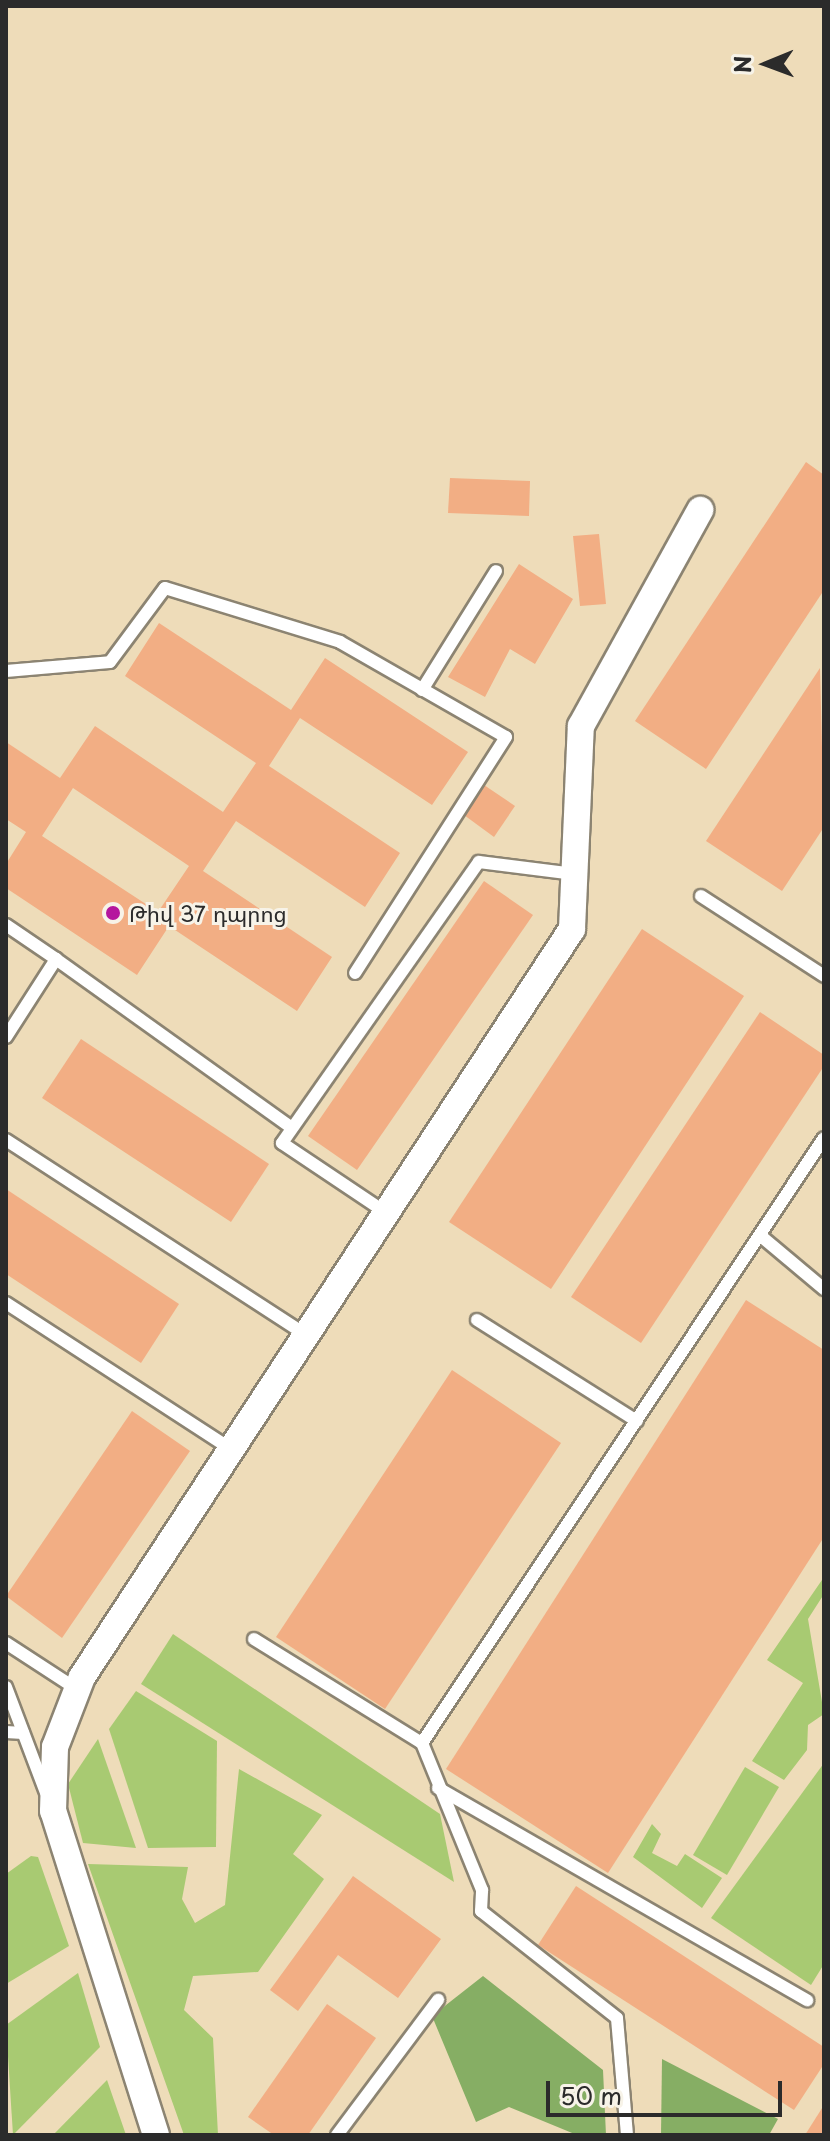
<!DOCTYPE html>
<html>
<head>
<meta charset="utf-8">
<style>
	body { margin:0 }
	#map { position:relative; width:830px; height:2141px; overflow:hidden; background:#eedcb9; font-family:"Playpen Sans","Noto Sans Armenian",sans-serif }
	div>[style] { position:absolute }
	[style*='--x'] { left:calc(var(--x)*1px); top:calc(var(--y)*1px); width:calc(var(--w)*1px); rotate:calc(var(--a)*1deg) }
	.green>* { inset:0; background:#a8ca72 }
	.forest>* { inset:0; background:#86ae64 }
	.building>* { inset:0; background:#f2ae84 }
	.roads { filter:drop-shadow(2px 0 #8c8472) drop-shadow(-2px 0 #8c8472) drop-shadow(0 2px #8c8472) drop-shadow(0 -2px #8c8472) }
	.service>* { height:12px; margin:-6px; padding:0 6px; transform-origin:6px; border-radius:6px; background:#fff }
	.minor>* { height:26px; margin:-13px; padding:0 13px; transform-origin:13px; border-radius:13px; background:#fff }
	.dots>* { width:22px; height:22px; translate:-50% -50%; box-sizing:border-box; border:4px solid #f7f3e8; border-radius:50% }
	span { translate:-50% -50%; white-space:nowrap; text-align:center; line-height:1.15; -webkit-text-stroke:6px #f7f3e8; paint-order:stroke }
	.poi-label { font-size:22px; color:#2b2b2b }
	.left { translate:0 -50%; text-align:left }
	.frame { position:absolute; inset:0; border:8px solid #2b2b2b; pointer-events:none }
	.north { position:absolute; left:726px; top:24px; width:80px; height:80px; -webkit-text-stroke:6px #f7f3e8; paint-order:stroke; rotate:269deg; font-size:22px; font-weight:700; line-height:32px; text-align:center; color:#2b2b2b }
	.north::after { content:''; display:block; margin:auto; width:28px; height:36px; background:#2b2b2b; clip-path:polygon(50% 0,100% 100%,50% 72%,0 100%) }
	.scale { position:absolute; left:546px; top:2081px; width:236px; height:36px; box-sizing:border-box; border:4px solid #2b2b2b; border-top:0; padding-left:10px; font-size:24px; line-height:28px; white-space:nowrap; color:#2b2b2b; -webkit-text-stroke:6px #f7f3e8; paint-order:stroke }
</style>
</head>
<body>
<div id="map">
	<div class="green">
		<i style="clip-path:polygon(824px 1577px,824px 1594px,808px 1619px,824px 1714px,808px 1725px,807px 1750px,784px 1780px,752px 1761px,803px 1683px,767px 1660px)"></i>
		<i style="clip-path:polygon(173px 1634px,440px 1814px,454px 1882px,141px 1684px)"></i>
		<i style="clip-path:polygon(136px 1691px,217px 1741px,216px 1847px,148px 1848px,109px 1729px)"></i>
		<i style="clip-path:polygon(98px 1739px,136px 1848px,83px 1843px,68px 1784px)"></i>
		<i style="clip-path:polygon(824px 1763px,824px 1964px,811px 1985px,711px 1918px)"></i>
		<i style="clip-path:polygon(745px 1767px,779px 1787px,727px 1875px,693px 1855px)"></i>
		<i style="clip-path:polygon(239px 1769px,322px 1815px,293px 1854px,324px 1879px,258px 1972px,193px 1976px,184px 2010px,213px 2038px,218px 2135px,184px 2135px,88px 1864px,188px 1867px,182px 1899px,195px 1923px,225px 1905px)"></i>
		<i style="clip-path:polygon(652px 1824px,661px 1834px,652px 1853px,677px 1866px,685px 1854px,722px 1878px,702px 1908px,633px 1857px)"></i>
		<i style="clip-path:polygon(31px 1856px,38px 1857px,69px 1946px,6px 1984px,6px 1874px)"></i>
		<i style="clip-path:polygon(78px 1973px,100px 2047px,13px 2135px,6px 2025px)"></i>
		<i style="clip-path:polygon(107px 2080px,126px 2135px,53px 2135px)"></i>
	</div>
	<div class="forest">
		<i style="clip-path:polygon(483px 1976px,603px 2070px,606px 2135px,577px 2135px,509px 2107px,476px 2122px,432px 2016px)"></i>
		<i style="clip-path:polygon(662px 2059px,778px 2119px,769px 2135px,661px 2135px)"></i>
	</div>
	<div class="building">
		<i style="clip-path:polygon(806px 462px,824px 475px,824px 590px,706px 769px,635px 721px)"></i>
		<i style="clip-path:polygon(450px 478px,530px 481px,529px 516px,448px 513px)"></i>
		<i style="clip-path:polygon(599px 534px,606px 604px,580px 606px,573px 536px)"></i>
		<i style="clip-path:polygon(519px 564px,573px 599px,535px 664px,510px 649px,485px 697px,448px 677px)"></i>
		<i style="clip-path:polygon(evenodd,159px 623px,291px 710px,325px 658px,468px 752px,432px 805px,300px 718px,269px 766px,400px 853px,365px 907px,236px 821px,203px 871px,332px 957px,297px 1011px,169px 926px,137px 975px,6px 888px,6px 864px,26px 832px,6px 819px,6px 742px,60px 778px,95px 726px,223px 812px,256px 763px,125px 676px,159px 623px,73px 788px,189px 866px,158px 912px,42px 836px,73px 788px)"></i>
		<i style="clip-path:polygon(820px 668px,824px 827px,782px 891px,706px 841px)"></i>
		<i style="clip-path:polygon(484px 785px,515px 806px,494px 837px,464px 815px)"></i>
		<i style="clip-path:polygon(484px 881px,533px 915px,357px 1170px,308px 1136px)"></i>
		<i style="clip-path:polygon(642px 929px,744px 996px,551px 1289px,449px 1222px)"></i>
		<i style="clip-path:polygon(760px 1012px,824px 1055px,824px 1066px,641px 1343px,571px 1297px)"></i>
		<i style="clip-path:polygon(81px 1039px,269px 1164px,231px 1222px,42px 1098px)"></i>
		<i style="clip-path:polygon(6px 1189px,179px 1304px,141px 1363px,6px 1274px)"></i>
		<i style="clip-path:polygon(746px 1300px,824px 1350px,824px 1537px,608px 1873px,446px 1769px)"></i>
		<i style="clip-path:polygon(452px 1370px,561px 1443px,385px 1709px,276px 1637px)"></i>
		<i style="clip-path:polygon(132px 1411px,190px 1451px,62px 1638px,6px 1596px)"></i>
		<i style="clip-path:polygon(353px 1876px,441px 1939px,398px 1998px,338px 1955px,298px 2011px,270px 1990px)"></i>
		<i style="clip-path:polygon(576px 1886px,824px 2047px,824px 2064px,794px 2110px,538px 1945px)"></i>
		<i style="clip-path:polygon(327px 2004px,376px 2038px,308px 2135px,274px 2135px,248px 2117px)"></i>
		<i style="clip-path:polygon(824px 2105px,824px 2135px,805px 2135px)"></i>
	</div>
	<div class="roads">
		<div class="service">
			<i style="--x:6;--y:671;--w:104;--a:-4.9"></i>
			<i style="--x:110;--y:662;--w:92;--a:-53.4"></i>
			<i style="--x:165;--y:588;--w:183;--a:17.1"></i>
			<i style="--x:340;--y:642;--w:191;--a:29.8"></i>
			<i style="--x:506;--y:737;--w:280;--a:122.6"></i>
			<i style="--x:422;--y:690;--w:140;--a:-58.1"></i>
			<i style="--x:701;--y:896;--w:147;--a:33"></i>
			<i style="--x:6;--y:925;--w:60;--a:34.2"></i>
			<i style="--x:6;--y:1037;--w:93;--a:-57.3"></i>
			<i style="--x:56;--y:959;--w:290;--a:35.6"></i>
			<i style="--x:6;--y:1140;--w:356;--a:33"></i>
			<i style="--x:385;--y:1212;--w:124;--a:-146.2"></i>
			<i style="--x:282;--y:1143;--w:343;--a:-55"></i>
			<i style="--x:479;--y:862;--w:96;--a:7.2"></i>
			<i style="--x:762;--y:1237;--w:81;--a:40"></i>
			<i style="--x:6;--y:1303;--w:266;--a:33"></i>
			<i style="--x:477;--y:1320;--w:189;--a:32.3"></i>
			<i style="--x:254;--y:1639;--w:198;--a:31.8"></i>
			<i style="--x:6;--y:1643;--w:82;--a:33.1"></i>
			<i style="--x:6;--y:1687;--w:113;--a:69.3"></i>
			<i style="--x:6;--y:1732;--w:17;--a:3"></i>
			<i style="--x:438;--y:1788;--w:426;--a:29.9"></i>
			<i style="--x:337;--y:2135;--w:169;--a:-53.2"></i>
			<i style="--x:627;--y:2135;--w:117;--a:-94.9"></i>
			<i style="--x:617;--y:2018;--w:173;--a:-141.8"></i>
			<i style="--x:481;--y:1911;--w:21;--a:-87"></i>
			<i style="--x:482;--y:1890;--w:159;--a:-112.2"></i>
			<i style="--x:422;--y:1743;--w:726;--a:-56.4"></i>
		</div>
		<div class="minor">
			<i style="--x:156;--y:2135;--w:340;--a:-107.6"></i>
			<i style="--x:53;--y:1811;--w:64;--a:-88.2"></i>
			<i style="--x:55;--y:1747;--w:75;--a:-68.9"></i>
			<i style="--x:82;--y:1677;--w:894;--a:-56.77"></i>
			<i style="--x:572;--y:929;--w:203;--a:-87.5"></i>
			<i style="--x:581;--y:726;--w:247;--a:-61.1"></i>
		</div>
	</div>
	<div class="dots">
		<i style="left:113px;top:913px;background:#b5179e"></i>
	</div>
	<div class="poi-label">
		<span class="left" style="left:129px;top:913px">Թիվ 37 դպրոց</span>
	</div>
	<div class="frame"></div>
	<div class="north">N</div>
	<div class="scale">50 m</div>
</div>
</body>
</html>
